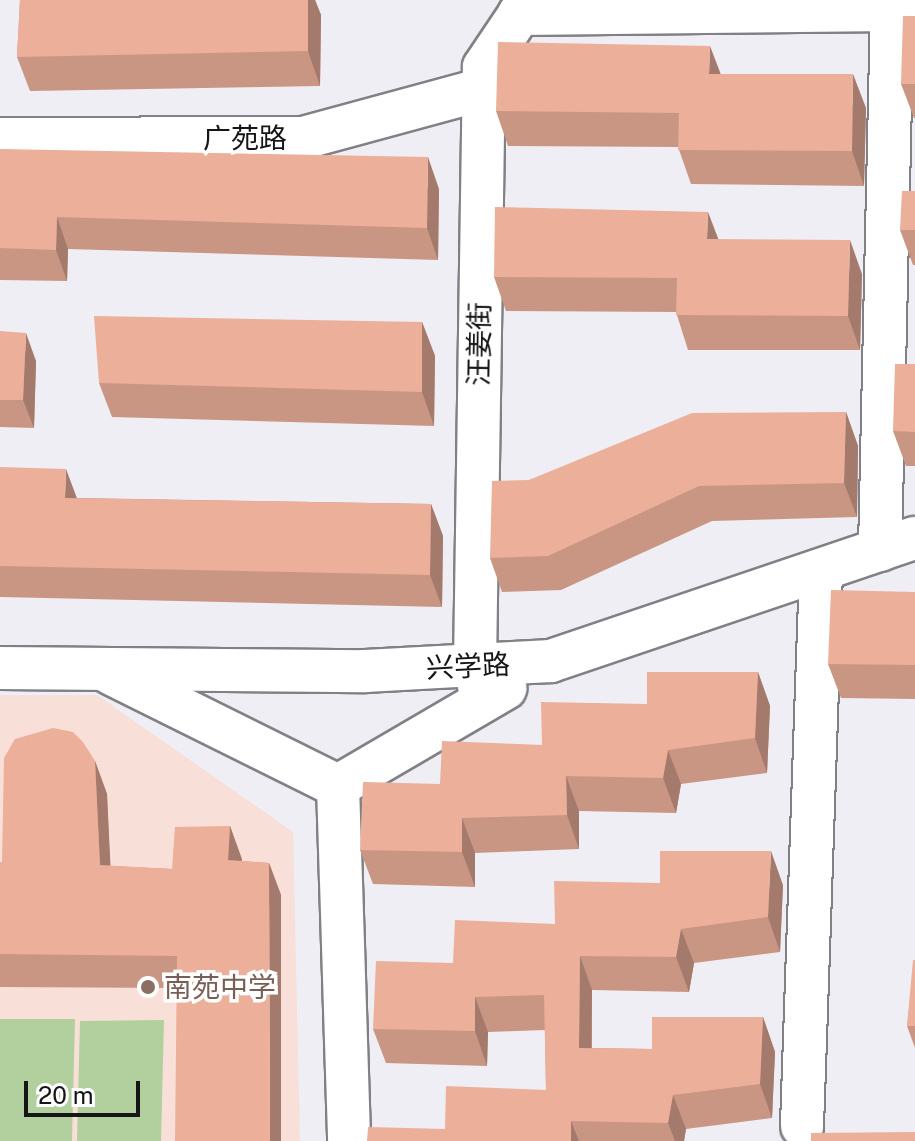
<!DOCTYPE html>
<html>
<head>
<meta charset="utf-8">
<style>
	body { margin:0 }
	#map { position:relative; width:915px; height:1141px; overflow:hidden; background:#efeef4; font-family:"Public Sans","Noto Sans SC",sans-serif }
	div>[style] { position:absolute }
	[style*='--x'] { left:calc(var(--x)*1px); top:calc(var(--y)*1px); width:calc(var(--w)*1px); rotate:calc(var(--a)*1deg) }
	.education>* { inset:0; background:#f8dfd7 }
	.green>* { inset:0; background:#b1d09e }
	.roads { filter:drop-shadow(2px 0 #818086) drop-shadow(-2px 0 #818086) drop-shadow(0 2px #818086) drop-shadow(0 -2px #818086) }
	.street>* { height:42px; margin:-21px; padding:0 21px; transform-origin:21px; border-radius:21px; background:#fff }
	.wall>* { inset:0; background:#ca9684 }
	.shaded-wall>* { inset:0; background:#a47a6c }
	.building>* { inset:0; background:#ebaf9a }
	.dots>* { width:22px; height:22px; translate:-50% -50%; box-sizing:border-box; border:4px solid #fff; border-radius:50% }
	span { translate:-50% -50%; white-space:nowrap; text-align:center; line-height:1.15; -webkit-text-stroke:7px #fff; paint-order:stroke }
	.street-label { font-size:28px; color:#161517 }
	.education-label { font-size:28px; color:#785e54 }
	.left { translate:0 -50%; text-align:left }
	.scale { position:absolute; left:24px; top:1081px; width:116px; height:36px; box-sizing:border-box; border:4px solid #161517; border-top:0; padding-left:10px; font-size:24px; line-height:28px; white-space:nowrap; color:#161517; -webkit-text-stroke:6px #fff; paint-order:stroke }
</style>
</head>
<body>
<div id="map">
	<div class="education">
		<i style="clip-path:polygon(0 695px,97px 695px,293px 832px,300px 1141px,0 1141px)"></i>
	</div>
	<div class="green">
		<i style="clip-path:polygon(0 1019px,75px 1019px,72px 1141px,0 1141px)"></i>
		<i style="clip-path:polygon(164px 1020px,161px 1141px,77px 1141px,80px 1021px)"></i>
	</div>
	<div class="roads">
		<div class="street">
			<i style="--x:519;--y:14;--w:373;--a:-0.6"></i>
			<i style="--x:892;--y:10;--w:19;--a:-32"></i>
			<i style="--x:0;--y:139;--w:303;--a:-0.2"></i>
			<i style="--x:303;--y:138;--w:187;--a:-15.2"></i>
			<i style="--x:880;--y:550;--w:540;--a:-88.73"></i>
			<i style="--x:0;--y:668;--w:365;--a:0.5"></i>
			<i style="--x:365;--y:671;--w:186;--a:-3.1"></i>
			<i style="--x:551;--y:661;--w:384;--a:-18.7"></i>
			<i style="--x:112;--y:674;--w:252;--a:26.4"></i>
			<i style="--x:338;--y:786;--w:355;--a:88.2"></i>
			<i style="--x:482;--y:701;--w:37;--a:-101"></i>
			<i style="--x:475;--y:665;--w:598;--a:-89.14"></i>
			<i style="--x:484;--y:67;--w:81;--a:-56.1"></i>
			<i style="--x:338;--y:786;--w:194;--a:-30.3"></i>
			<i style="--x:802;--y:1126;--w:556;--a:-88.04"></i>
		</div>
	</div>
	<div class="wall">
		<i style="clip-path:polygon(20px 0,315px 0,321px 15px,320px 86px,30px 91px,17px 57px)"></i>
		<i style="clip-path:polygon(915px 16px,915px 118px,914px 118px,901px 84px)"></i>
		<i style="clip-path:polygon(721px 74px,866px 108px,864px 186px,691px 184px,678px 147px,508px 146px,496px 111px)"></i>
		<i style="clip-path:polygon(0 149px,439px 189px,438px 260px,68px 249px,67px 281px,0 280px)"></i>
		<i style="clip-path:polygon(915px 191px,915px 265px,913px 265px,900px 230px)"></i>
		<i style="clip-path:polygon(718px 239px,862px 274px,860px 350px,688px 350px,676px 312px,506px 311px,494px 277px)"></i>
		<i style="clip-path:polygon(422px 322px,435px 356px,434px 426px,112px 417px,99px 383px)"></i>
		<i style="clip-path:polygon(0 331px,36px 361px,34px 428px,0 427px)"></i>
		<i style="clip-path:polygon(915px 364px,915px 466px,906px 466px,893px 431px)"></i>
		<i style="clip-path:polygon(846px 412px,858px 446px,857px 517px,712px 521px,561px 590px,502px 592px,490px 558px,529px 480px)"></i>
		<i style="clip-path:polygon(0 467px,77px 498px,431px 504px,443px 536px,442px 607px,0 597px)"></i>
		<i style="clip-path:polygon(915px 592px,915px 699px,841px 698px,828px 664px)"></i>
		<i style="clip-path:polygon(758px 672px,770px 706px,767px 773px,681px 784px,676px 813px,579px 811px,579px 849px,475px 853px,475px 887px,373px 884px,360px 850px,542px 745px,647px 704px)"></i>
		<i style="clip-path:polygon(95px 761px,107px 794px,110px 866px,172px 869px,230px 826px,241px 861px,269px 863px,281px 895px,177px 988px,0 987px,0 862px,2px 862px)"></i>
		<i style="clip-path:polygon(783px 885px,780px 952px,694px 963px,689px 992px,592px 990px,592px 1048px,652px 1049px,763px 1017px,775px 1052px,772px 1118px,686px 1129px,684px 1141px,367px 1141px,445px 1129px,546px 1090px,545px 1030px,488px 1032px,487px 1066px,386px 1063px,373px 1029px,453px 963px,555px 924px)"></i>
		<i style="clip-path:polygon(915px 960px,915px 1048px,907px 1026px)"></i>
	</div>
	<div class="shaded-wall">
		<i style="clip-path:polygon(308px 0,315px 0,321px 15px,320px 86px,308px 51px)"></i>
		<i style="clip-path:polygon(710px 46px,723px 80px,709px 74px)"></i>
		<i style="clip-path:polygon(853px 74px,866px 108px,864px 186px,852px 151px)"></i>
		<i style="clip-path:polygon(428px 157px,439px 189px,438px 260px,427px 228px)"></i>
		<i style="clip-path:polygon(708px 212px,721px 246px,707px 239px)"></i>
		<i style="clip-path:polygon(57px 217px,68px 249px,67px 281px,56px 250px)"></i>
		<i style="clip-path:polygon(850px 240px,862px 274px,860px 350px,848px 316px)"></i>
		<i style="clip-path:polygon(422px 322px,435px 356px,434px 426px,422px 392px)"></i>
		<i style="clip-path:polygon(26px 333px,36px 361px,34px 428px,23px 400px)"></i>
		<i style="clip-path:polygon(846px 412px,858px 446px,857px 517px,844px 483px)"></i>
		<i style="clip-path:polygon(66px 469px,78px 501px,65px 498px)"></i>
		<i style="clip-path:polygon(431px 504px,443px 536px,442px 607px,430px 575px)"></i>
		<i style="clip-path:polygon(758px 672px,770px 706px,767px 773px,755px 738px)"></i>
		<i style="clip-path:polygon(668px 750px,681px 784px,676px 813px,663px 778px)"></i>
		<i style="clip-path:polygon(95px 761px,107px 794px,112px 897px,100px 865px)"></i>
		<i style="clip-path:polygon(566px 776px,579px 811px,579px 849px,567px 815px)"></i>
		<i style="clip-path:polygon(462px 818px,475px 853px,475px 887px,462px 852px)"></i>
		<i style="clip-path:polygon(230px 826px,242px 859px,240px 892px,228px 860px)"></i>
		<i style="clip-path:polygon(771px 851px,783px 885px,780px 952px,768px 917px)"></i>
		<i style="clip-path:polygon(269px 863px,281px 895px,281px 1141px,270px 1141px)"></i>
		<i style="clip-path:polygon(681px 929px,694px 963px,689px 992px,676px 957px)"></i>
		<i style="clip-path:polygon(580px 956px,592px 990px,591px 1082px,579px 1048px)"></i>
		<i style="clip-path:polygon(475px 997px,488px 1032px,487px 1066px,475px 1031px)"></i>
		<i style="clip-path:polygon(763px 1017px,775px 1052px,772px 1118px,760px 1084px)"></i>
		<i style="clip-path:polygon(673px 1095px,686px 1129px,684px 1141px,675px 1141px,668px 1123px)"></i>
		<i style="clip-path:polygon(571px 1121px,579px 1141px,571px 1141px)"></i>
	</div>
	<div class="building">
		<i style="clip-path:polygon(20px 0,308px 0,308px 51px,17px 57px)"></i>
		<i style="clip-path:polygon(903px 16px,915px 16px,915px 84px,901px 84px)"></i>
		<i style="clip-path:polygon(498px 42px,710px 46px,709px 74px,853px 74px,852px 151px,678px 150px,679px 113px,496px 111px)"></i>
		<i style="clip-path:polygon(0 149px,428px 157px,427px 228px,57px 217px,56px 250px,0 248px)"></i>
		<i style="clip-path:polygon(902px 191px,915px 191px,915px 230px,900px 230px)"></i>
		<i style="clip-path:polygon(495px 207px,708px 212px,707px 239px,850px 240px,848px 316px,676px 315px,677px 278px,494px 277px)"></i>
		<i style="clip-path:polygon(94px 316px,422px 322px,422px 392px,99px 383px)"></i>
		<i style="clip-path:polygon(0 331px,26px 333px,23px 400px,0 400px)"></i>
		<i style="clip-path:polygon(895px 364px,915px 364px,915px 432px,893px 431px)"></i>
		<i style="clip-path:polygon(846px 412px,844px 483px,699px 486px,548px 556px,490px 558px,492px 481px,529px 480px,692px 413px)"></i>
		<i style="clip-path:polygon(0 467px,66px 469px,65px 498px,431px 504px,430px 575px,0 566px)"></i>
		<i style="clip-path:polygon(831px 590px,915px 592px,915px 665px,828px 664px)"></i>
		<i style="clip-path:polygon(647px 672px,758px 672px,755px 738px,668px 750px,663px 778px,566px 776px,567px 815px,462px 818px,462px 852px,360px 850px,363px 782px,440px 784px,442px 741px,542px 745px,541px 702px,647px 704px)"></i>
		<i style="clip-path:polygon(53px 728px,73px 732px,83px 742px,95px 761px,100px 865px,172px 869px,175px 827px,230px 826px,228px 860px,269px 863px,270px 1141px,175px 1141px,177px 956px,0 954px,0 862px,2px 862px,4px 758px,15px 739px)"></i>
		<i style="clip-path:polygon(660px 851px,771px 851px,768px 917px,681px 929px,676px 957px,580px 956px,579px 1048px,652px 1049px,652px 1017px,763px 1017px,760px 1084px,673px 1095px,668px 1123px,571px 1121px,571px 1141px,367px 1141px,368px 1127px,445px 1129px,446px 1086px,546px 1090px,544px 995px,475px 997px,475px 1031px,373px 1029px,376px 961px,453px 963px,455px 920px,555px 924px,554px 881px,660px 883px)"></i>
		<i style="clip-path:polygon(913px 960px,915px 960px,915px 1026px,907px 1026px)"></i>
		<i style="clip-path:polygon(915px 1132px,915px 1141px,811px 1141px,811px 1133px)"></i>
	</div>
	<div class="dots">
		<i style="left:148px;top:987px;background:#8d6e63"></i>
	</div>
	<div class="street-label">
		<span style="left:245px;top:138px">广苑路</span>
		<span style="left:479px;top:344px;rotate:-89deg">汪姜街</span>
		<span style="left:468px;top:666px;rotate:-3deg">兴学路</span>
	</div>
	<div class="education-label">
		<span class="left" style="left:164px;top:987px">南苑中学</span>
	</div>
	<div class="scale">20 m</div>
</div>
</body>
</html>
